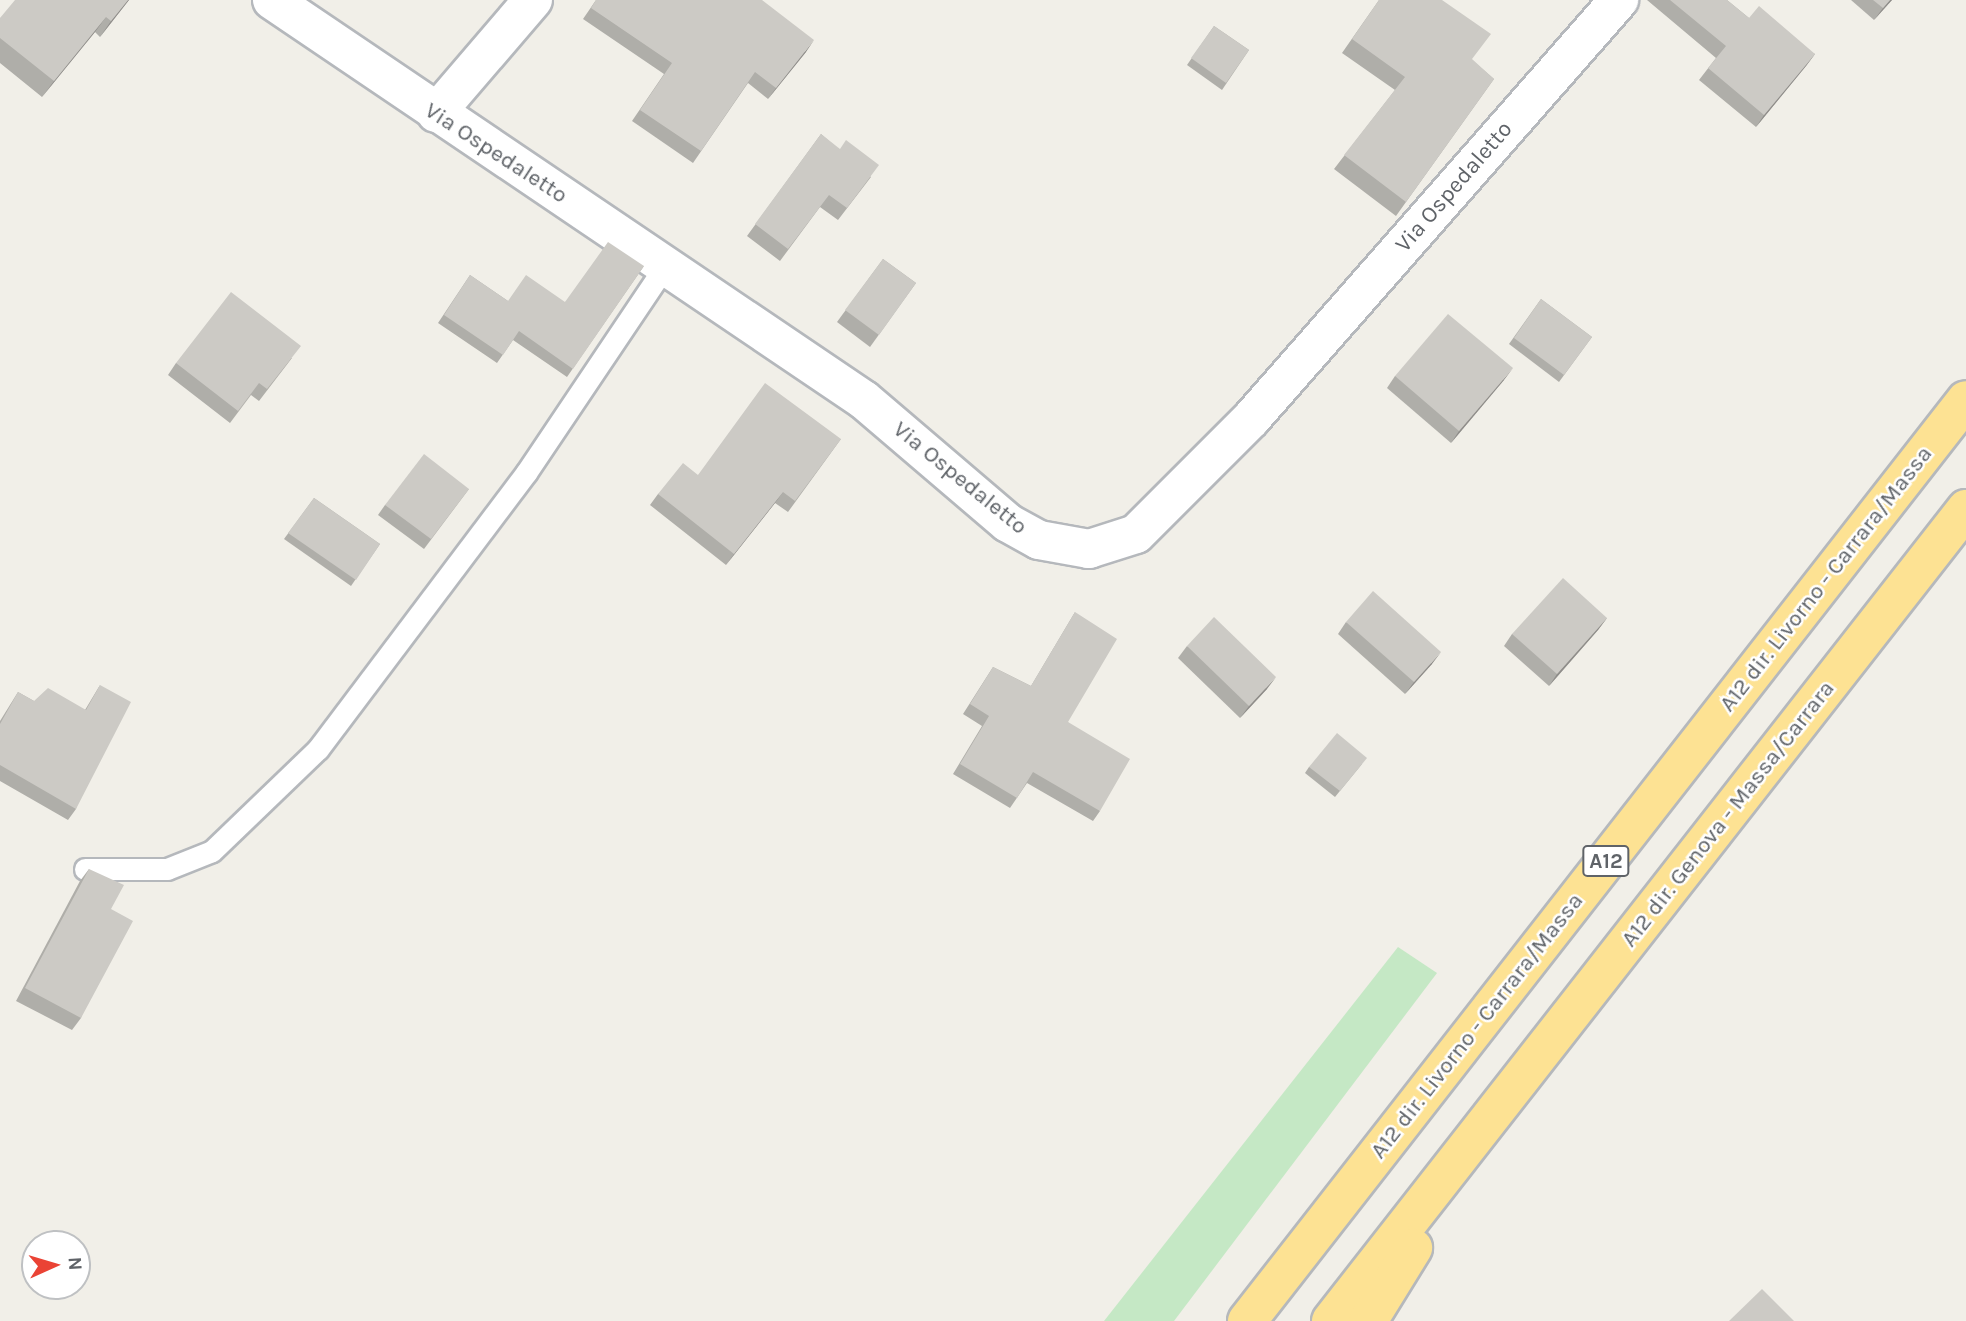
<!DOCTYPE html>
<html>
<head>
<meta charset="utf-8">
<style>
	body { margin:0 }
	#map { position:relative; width:1966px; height:1321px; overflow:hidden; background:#f1efe8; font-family:Karla,sans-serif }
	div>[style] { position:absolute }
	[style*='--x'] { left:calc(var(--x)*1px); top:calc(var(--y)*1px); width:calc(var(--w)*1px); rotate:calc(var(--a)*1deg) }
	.green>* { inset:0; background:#c5e8c5 }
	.roads { filter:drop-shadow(2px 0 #b5b8bc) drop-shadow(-2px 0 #b5b8bc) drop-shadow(0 2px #b5b8bc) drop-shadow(0 -2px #b5b8bc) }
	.lane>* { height:21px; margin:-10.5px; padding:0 10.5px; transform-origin:10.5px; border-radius:10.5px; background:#fff }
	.street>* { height:38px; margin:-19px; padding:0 19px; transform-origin:19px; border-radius:19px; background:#fff }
	.highway>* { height:38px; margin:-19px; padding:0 19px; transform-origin:19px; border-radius:19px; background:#fde293 }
	.wall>* { inset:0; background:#afaea9 }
	.shaded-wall>* { inset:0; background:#8f8d8a }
	.building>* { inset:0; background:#cccac5 }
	span { translate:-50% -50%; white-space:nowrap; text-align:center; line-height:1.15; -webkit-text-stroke:5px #fff; paint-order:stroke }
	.shield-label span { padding:2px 5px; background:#fff; border:2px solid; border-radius:5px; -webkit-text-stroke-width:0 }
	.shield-label { font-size:21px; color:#5f6368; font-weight:700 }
	.street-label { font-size:23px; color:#5f6368 }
	.north { position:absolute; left:21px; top:1230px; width:70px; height:70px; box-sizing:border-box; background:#fff; border:2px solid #bfc1c3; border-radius:50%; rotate:86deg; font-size:19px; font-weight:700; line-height:28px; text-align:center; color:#5f6368 }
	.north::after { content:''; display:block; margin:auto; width:24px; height:32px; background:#ea4335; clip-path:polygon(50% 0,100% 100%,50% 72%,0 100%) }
</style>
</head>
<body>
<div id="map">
	<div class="green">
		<i style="clip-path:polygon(1398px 947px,1437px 973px,1174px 1321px,1104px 1321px)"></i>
	</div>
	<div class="roads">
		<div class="lane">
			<i style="--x:85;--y:869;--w:82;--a:0"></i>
			<i style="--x:167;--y:869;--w:48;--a:-21.8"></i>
			<i style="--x:212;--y:851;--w:147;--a:-43.9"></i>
			<i style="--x:318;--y:749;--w:346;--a:-53"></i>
			<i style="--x:526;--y:473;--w:251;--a:-56.1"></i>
		</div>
		<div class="street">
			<i style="--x:272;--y:0;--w:714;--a:34.05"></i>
			<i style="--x:864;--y:400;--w:189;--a:40.5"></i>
			<i style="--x:1008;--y:523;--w:35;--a:29"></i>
			<i style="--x:1039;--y:540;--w:51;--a:10.2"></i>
			<i style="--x:1089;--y:549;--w:49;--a:-17.7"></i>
			<i style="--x:1136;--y:534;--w:163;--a:-45"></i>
			<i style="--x:1251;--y:419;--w:558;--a:-48.71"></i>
			<i style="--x:436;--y:113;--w:149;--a:-49.4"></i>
		</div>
		<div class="highway">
			<i style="--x:1247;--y:1321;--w:1168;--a:-52.02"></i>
			<i style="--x:1331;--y:1321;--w:1031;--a:-51.97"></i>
			<i style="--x:1368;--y:1321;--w:86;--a:-58.3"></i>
		</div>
	</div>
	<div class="wall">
		<i style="clip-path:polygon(129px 0,100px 37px,95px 32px,42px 97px,0 63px,0 18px)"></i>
		<i style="clip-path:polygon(596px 0,806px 52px,768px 99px,748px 83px,693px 163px,632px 121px,664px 74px,583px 19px)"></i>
		<i style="clip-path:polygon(1379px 0,1472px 60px,1494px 79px,1396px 216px,1334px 169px,1395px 90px,1342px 53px)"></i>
		<i style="clip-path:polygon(1647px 0,1727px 0,1749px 18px,1815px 54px,1806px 66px,1756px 127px,1699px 80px,1716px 58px)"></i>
		<i style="clip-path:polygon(1851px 0,1892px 0,1874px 20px)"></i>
		<i style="clip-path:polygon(1214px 26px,1249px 50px,1222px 90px,1187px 65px)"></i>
		<i style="clip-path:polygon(821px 134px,871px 177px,838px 220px,820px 207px,780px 261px,747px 236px)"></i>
		<i style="clip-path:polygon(883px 259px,916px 283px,870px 347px,837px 322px)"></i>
		<i style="clip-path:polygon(644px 266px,567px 377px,513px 340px,497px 363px,438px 323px,470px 275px,508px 301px,565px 302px)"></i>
		<i style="clip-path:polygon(1541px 299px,1592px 337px,1559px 382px,1509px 344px)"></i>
		<i style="clip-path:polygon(292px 358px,259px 401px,251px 395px,230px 423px,168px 375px,176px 363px)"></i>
		<i style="clip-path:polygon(1395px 376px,1504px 380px,1451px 443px,1387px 388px)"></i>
		<i style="clip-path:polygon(841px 439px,788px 512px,775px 503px,726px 565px,650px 505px,658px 494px,698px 475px)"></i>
		<i style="clip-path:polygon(469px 489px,424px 549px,378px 515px,385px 505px)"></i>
		<i style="clip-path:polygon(314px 498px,380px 544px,351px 586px,284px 539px)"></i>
		<i style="clip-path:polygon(1075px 612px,1068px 722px,1100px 811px,1093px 821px,1027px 783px,1010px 808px,953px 774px,982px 726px,963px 714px,993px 667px,1031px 686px)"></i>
		<i style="clip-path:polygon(1607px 618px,1598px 630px,1549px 686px,1504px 646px,1512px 634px)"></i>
		<i style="clip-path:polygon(1346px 622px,1432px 664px,1405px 694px,1338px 634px)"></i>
		<i style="clip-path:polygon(1187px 646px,1267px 689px,1240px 718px,1178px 658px)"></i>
		<i style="clip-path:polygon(100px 685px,76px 809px,68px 820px,0 781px,0 721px,18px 692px,34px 701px,85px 710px)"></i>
		<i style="clip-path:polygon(1362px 764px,1335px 797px,1305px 773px,1309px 767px)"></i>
		<i style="clip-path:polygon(89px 869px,111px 909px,81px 1018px,72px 1030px,16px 1001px,80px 881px)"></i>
	</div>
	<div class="shaded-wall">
		<i style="clip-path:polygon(128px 0,129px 0,100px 37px,111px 21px)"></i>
		<i style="clip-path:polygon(1890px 0,1892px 0,1874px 20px,1883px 8px)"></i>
		<i style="clip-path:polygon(106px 17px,95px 32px,42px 97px,54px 81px)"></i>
		<i style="clip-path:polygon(814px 40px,806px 52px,768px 99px,776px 88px)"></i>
		<i style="clip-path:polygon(1815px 54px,1806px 66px,1756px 127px,1764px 115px)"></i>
		<i style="clip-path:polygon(1513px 368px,1504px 380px,1451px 443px,1459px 431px)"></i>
		<i style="clip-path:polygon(783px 492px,775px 503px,726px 565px,734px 554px)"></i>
		<i style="clip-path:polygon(1607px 618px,1598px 630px,1549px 686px,1557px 674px)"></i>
		<i style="clip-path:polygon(1441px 652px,1432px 664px,1405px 694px,1414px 682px)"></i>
		<i style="clip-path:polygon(1276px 677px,1267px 689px,1240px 718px,1249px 706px)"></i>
	</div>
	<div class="building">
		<i style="clip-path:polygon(15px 0,128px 0,111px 21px,106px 17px,54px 81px,0 38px,0 18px)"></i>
		<i style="clip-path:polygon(596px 0,762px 0,814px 40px,776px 88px,755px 72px,701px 151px,640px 110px,672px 63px,591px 8px)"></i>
		<i style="clip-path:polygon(1379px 0,1442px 0,1491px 34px,1472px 59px,1494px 79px,1406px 202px,1344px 155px,1405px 77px,1352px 39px)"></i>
		<i style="clip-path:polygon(1670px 0,1727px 0,1749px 18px,1759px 6px,1815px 54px,1764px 115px,1708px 68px,1726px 46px)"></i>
		<i style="clip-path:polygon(1873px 0,1890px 0,1883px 8px)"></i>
		<i style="clip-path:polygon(1214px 26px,1249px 50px,1226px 83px,1191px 58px)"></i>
		<i style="clip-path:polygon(821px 134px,840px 149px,846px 140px,879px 165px,847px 208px,829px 195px,788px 249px,755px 224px)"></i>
		<i style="clip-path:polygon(608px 242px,644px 266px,573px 369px,519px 331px,503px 355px,444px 315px,470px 275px,508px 301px,526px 275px,565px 302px)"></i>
		<i style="clip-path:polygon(883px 259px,916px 283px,879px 335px,845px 310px)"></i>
		<i style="clip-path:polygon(231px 292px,301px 346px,267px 389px,259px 383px,238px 411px,176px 363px)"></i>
		<i style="clip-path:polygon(1541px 299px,1592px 337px,1564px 375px,1514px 338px)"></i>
		<i style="clip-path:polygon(1448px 314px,1513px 368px,1459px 431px,1395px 376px)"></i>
		<i style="clip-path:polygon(765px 383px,841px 439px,795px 501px,783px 492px,734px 554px,658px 494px,683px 463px,698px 475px)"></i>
		<i style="clip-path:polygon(424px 454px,469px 489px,431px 539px,385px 505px)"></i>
		<i style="clip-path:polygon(314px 498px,380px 544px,356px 580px,288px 533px)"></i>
		<i style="clip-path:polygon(1563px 578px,1607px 618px,1557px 674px,1512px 634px)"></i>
		<i style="clip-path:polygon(1373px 591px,1441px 652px,1414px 682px,1346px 622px)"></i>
		<i style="clip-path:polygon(1075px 612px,1117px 639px,1068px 722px,1130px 759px,1100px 811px,1033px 772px,1017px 798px,960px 764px,989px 716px,970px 704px,993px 667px,1031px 686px)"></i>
		<i style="clip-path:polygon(1214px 617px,1276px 677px,1249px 706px,1187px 646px)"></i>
		<i style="clip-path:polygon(100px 685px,131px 702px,76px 809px,0 765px,0 724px,18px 692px,34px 701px,48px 688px,86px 710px)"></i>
		<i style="clip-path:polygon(1337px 733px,1367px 758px,1340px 791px,1309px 767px)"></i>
		<i style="clip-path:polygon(89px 869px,124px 885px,111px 909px,133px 921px,81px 1018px,25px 988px)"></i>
		<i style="clip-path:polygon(1762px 1289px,1794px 1321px,1729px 1321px)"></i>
	</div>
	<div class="shield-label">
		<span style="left:1606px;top:861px">A12</span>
	</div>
	<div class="street-label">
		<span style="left:496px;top:153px;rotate:33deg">Via Ospedaletto</span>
		<span style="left:1454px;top:187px;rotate:-49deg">Via Ospedaletto</span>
		<span style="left:960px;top:478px;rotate:39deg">Via Ospedaletto</span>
		<span style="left:1826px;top:579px;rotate:-52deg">A12 dir. Livorno - Carrara/Massa</span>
		<span style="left:1728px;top:814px;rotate:-52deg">A12 dir. Genova - Massa/Carrara</span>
		<span style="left:1477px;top:1026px;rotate:-52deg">A12 dir. Livorno - Carrara/Massa</span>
	</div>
	<div class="north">N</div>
</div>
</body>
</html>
